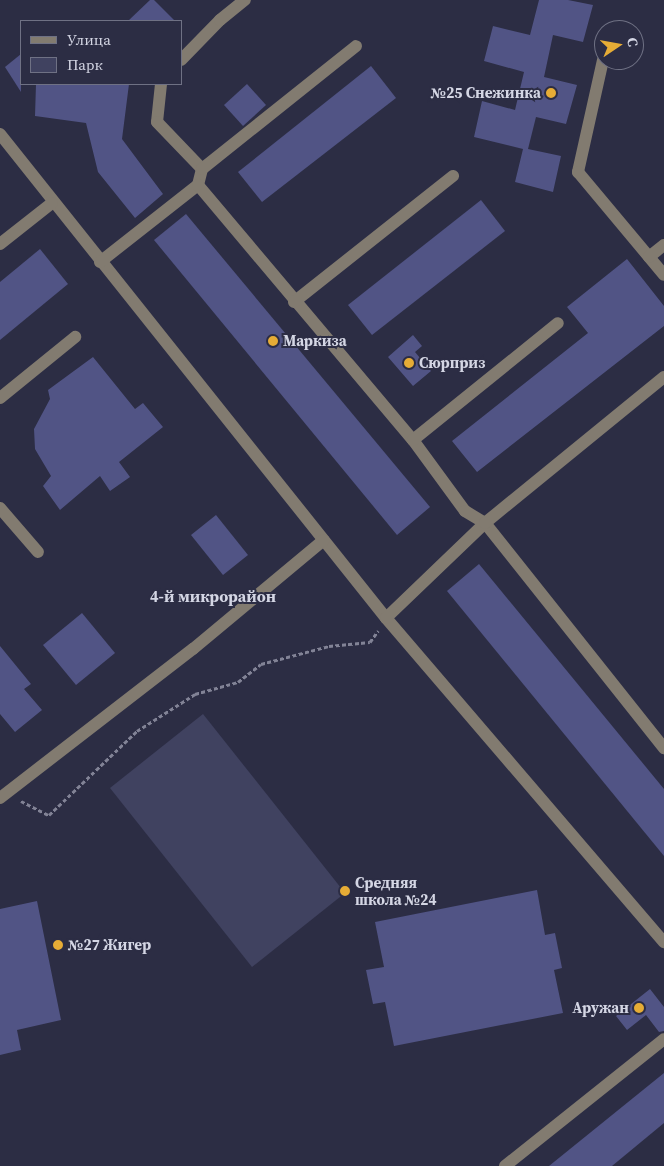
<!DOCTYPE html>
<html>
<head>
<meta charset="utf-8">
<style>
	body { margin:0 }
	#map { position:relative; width:664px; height:1166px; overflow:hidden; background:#2c2d44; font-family:"Source Serif 4",serif }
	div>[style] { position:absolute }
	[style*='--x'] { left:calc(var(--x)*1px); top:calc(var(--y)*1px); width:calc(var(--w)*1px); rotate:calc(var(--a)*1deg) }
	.green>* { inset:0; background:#404260 }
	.building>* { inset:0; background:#515485 }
	.path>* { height:3px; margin-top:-1.5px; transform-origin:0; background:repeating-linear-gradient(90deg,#828396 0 4px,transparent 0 6.5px) }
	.minor>* { height:12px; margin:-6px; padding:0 6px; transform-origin:6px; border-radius:6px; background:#827b70 }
	.dots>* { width:14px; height:14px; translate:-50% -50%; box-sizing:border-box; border:2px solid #2c2d44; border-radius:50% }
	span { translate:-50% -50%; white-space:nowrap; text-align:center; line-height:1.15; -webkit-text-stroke:4px #2c2d44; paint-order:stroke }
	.poi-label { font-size:15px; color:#d4d6e4; font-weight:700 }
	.right { translate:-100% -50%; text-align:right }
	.left { translate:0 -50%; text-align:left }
	.neighbourhood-label { font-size:16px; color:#d4d6e4; font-weight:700 }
	.legend { position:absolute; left:20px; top:20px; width:162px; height:65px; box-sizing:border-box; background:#2c2d44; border:1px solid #6f7184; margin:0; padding:6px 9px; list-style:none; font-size:15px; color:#d4d6e4 }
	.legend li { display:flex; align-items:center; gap:10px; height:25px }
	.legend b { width:25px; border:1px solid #6f7184 }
	.north { position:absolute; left:594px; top:20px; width:50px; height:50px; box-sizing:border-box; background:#2c2d44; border:1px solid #6f7184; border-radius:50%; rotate:78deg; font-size:14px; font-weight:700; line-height:20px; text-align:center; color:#d4d6e4 }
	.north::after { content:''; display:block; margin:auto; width:18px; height:22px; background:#e6ac36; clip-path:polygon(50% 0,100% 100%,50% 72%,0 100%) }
</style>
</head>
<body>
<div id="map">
	<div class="green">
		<i style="clip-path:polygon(203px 714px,345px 893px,252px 967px,110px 788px)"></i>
	</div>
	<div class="building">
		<i style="clip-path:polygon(150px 0,154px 0,175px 21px,128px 21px)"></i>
		<i style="clip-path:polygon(539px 0,568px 0,593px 5px,583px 42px,553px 35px,544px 77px,577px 85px,566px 124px,536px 117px,528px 149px,561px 156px,553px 192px,515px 182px,523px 149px,474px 137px,482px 101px,515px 110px,524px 72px,484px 61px,493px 26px,530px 35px)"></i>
		<i style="clip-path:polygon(21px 54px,21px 92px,5px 67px)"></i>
		<i style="clip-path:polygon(371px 66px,396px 98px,262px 202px,238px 172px)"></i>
		<i style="clip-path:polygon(36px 84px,129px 84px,122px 139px,163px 194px,135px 218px,98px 172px,86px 123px,35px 116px)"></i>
		<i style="clip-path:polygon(247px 84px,266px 105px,243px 126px,224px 105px)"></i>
		<i style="clip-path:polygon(481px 200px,505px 231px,372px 335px,348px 305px)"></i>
		<i style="clip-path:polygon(186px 214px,430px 507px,397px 535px,154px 240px)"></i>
		<i style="clip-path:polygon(40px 249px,68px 284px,0 340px,0 282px)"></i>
		<i style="clip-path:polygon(627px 259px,664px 306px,664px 326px,477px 472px,452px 441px,588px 333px,567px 307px)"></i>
		<i style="clip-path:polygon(413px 335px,422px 346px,415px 352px,431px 371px,413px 386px,388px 357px)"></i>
		<i style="clip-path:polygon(93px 357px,135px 409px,143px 403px,163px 427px,119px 462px,130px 477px,110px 491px,100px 476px,60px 510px,43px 486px,51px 476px,35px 449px,34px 429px,50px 399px,48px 390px)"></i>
		<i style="clip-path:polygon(216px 515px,248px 555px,223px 575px,191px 535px)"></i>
		<i style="clip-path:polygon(479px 564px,664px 789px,664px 856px,447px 591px)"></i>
		<i style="clip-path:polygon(82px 613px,115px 653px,76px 685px,43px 645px)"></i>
		<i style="clip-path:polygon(0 646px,31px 684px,24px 689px,42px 710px,15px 732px,0 714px)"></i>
		<i style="clip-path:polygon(537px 890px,545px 935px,555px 933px,562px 968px,554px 970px,563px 1013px,394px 1046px,385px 1002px,373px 1004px,366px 970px,384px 967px,375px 922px)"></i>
		<i style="clip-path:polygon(37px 901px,61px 1020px,17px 1030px,21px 1050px,0 1055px,0 909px)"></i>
		<i style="clip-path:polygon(650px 989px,664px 1007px,664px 1031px,659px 1032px,646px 1015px,627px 1030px,616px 1016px)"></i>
		<i style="clip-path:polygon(664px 1073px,664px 1123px,612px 1166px,549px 1166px)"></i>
	</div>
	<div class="path">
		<i style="--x:21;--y:801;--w:31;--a:27"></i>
		<i style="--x:49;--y:815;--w:122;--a:-43.7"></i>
		<i style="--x:137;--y:731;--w:69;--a:-32.5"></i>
		<i style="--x:195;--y:694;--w:45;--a:-15.6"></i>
		<i style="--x:238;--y:682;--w:29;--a:-38"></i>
		<i style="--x:261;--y:664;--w:70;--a:-14.8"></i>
		<i style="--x:329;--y:646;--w:41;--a:-5.6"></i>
		<i style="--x:370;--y:642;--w:14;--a:-54"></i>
	</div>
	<div class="minor">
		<i style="--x:181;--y:60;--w:56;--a:-45.7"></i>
		<i style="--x:220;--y:20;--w:32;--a:-39"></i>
		<i style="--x:603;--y:60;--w:115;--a:102.6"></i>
		<i style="--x:578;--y:172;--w:134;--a:50.1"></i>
		<i style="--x:161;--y:84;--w:38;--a:96"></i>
		<i style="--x:157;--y:122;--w:65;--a:46.2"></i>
		<i style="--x:0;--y:134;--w:619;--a:51.43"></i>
		<i style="--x:386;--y:618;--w:427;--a:49.4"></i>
		<i style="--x:198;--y:185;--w:16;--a:-76"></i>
		<i style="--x:202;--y:169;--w:197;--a:-38.6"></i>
		<i style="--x:0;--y:244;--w:66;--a:-38.3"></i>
		<i style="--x:649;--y:257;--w:19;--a:-39"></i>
		<i style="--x:100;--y:262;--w:125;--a:-38.2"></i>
		<i style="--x:198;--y:185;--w:334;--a:49.9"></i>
		<i style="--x:413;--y:440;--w:88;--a:53.8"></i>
		<i style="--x:465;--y:511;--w:23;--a:31"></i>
		<i style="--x:485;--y:523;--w:288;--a:51.5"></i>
		<i style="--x:294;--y:302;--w:203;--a:-38.4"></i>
		<i style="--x:0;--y:398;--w:97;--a:-39.1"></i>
		<i style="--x:413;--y:440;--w:186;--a:-38.9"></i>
		<i style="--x:0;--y:508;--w:58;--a:49.2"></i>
		<i style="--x:386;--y:618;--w:137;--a:-43.8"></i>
		<i style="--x:485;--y:523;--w:231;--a:-39.2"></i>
		<i style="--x:0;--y:798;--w:244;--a:-37.7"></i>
		<i style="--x:193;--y:649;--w:170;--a:-39.8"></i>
		<i style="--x:505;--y:1166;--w:203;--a:-38.6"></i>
	</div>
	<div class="dots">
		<i style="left:551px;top:93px;background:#e6ac36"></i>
		<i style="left:273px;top:341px;background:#e6ac36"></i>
		<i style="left:409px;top:363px;background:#e6ac36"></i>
		<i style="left:345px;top:891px;background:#e6ac36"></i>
		<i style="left:58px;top:945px;background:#e6ac36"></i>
		<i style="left:639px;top:1008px;background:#e6ac36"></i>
	</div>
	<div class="poi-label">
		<span class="right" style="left:541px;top:93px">№25 Снежинка</span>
		<span class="left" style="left:283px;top:341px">Маркиза</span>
		<span class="left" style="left:419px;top:363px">Сюрприз</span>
		<span class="left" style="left:355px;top:891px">Средняя<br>школа №24</span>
		<span class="left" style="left:68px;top:945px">№27 Жигер</span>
		<span class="right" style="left:629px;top:1008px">Аружан</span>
	</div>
	<div class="neighbourhood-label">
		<span style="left:213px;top:596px">4-й микрорайон</span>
	</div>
	<ul class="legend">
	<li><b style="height:6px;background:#827b70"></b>Улица</li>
	<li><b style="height:14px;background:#404260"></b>Парк</li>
	</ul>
	<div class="north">С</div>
</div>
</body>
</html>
